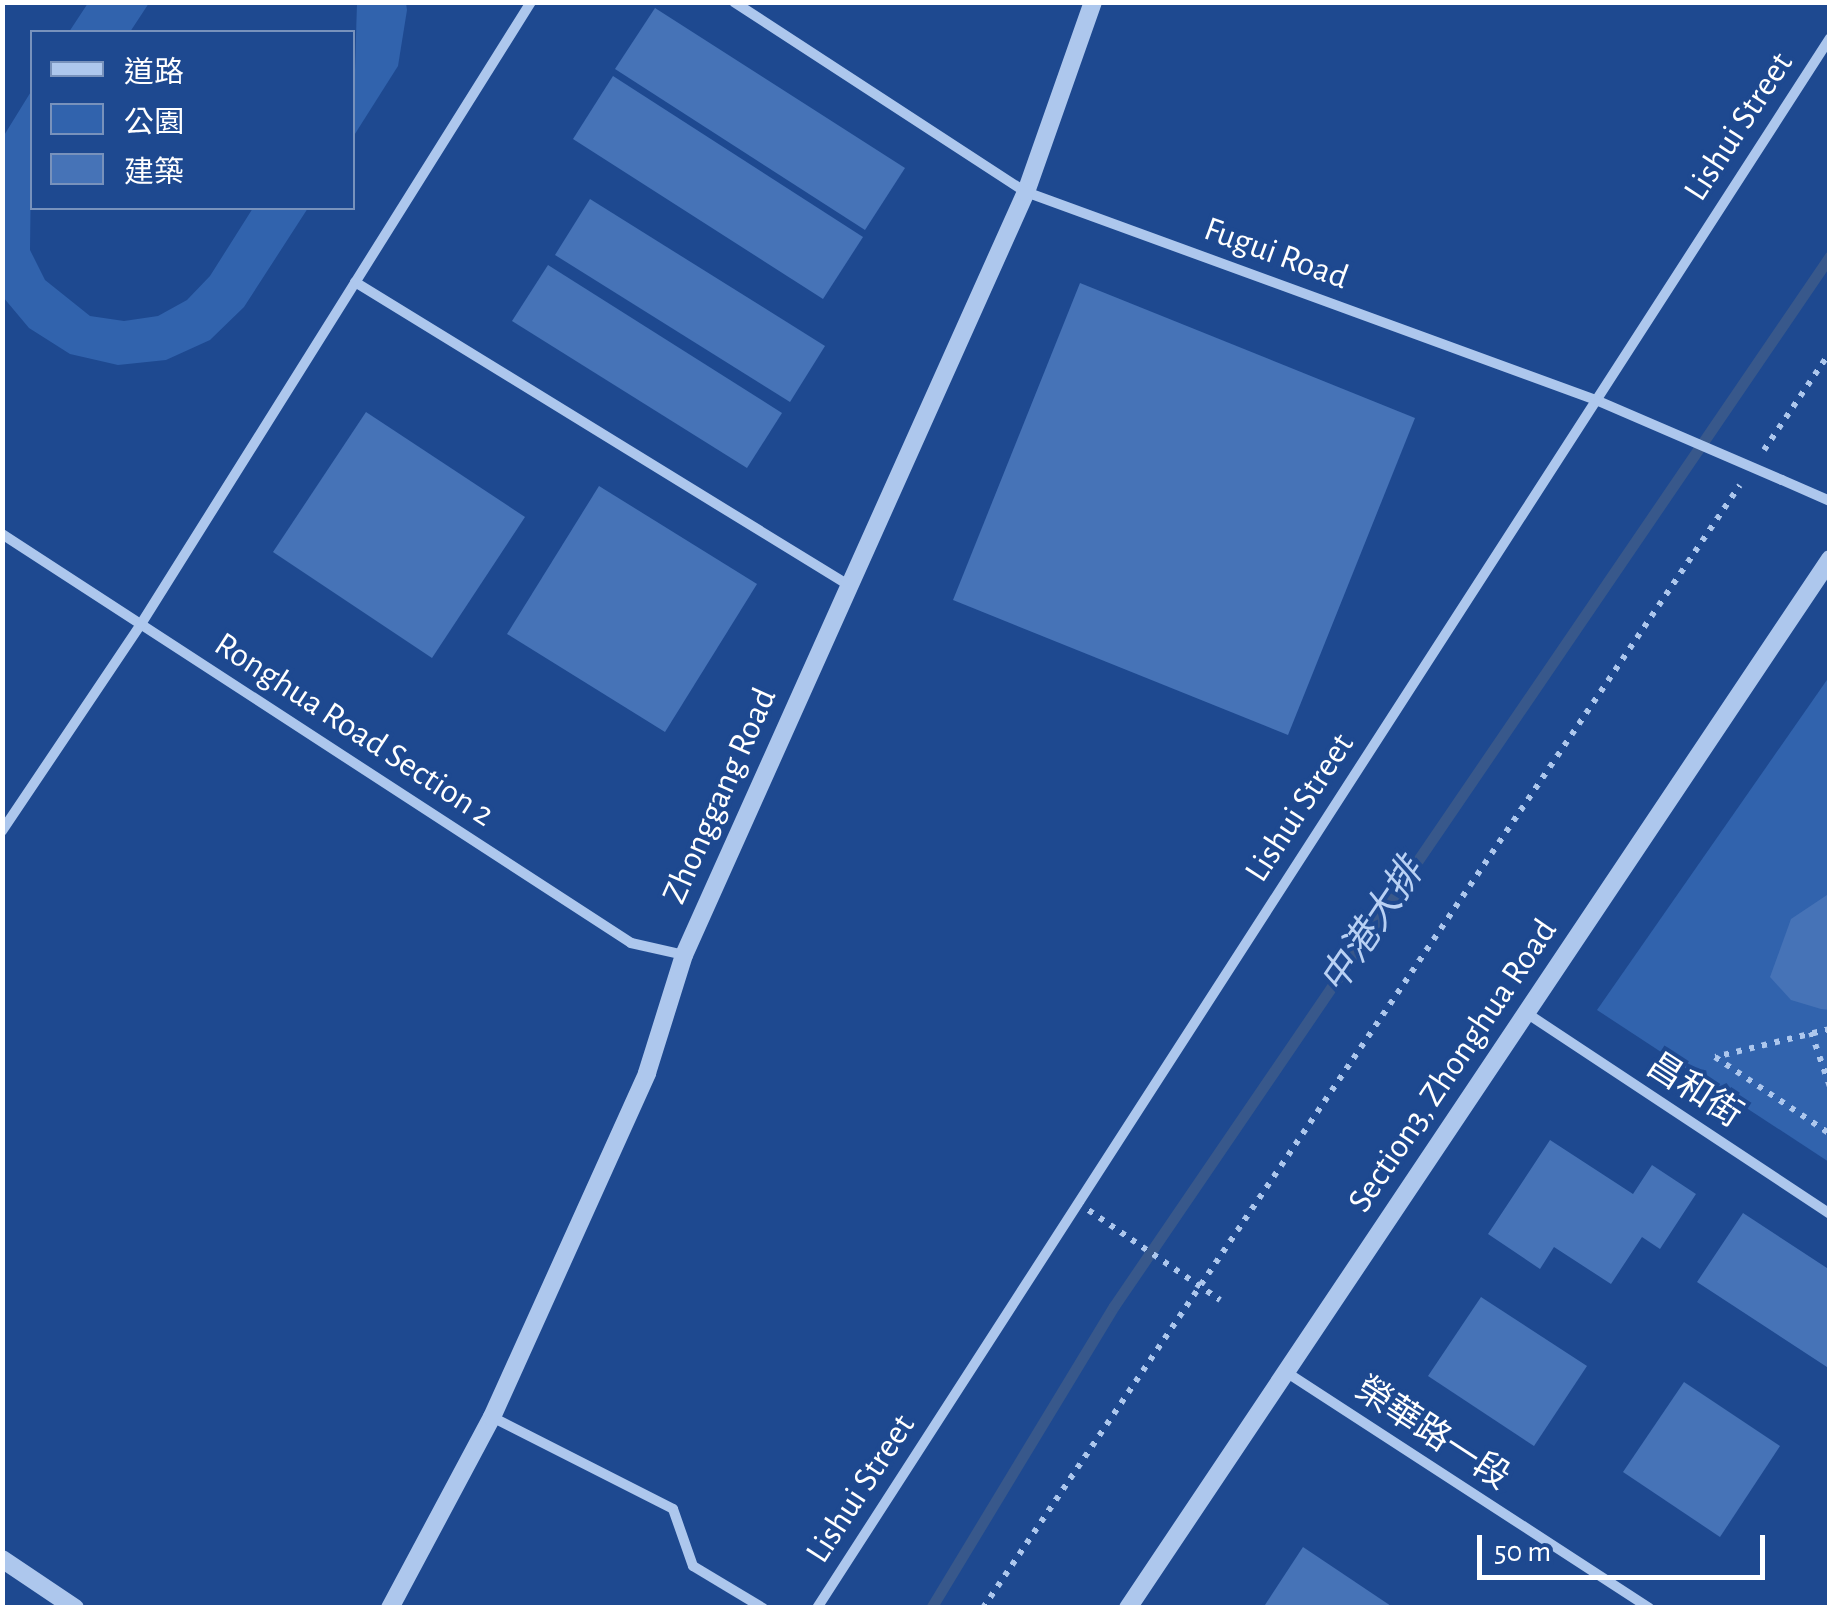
<!DOCTYPE html>
<html>
<head>
<meta charset="utf-8">
<style>
	body { margin:0 }
	#map { position:relative; width:1832px; height:1610px; overflow:hidden; background:#1e4990; font-family:"Alegreya Sans","Noto Sans TC",sans-serif }
	div>[style] { position:absolute }
	[style*='--x'] { left:calc(var(--x)*1px); top:calc(var(--y)*1px); width:calc(var(--w)*1px); rotate:calc(var(--a)*1deg) }
	.green>* { inset:0; background:#3163ad }
	.stream>* { height:11px; margin:-5.5px; padding:0 5.5px; transform-origin:5.5px; border-radius:5.5px; background:#38588b }
	.building>* { inset:0; background:#4673b7 }
	.path>* { height:6px; margin-top:-3px; transform-origin:0; background:repeating-linear-gradient(90deg,#adc7ed 0 5px,transparent 0 13px) }
	.minor>* { height:10px; margin:-5px; padding:0 5px; transform-origin:5px; border-radius:5px; background:#adc7ed }
	.tertiary>* { height:18px; margin:-9px; padding:0 9px; transform-origin:9px; border-radius:9px; background:#adc7ed }
	.path-bridge>* { height:6px; margin-top:-3px; transform-origin:0; background:repeating-linear-gradient(90deg,#adc7ed 0 5px,transparent 0 13px) }
	.minor-bridge>* { height:10px; margin:-5px; padding:0 5px; transform-origin:5px; border-radius:5px; background:#adc7ed }
	span { translate:-50% -50%; white-space:nowrap; text-align:center; line-height:1.15; -webkit-text-stroke:8px #1e4990; paint-order:stroke }
	.street-label { font-size:35px; color:#fff }
	.water-label { font-size:38px; color:#b9d1f4; font-style:italic }
	.frame { position:absolute; inset:0; border:5px solid #fff; pointer-events:none }
	.legend { position:absolute; left:30px; top:30px; width:325px; height:180px; box-sizing:border-box; background:#1e4990; border:2px solid #7892bc; margin:0; padding:12px 18px; list-style:none; font-size:30px; color:#fff }
	.legend li { display:flex; align-items:center; gap:20px; height:50px }
	.legend b { width:50px; border:2px solid #7892bc }
	.scale { position:absolute; left:1477px; top:1535px; width:288px; height:45px; box-sizing:border-box; border:5px solid #fff; border-top:0; padding-left:12px; font-size:30px; line-height:35px; white-space:nowrap; color:#fff; -webkit-text-stroke:8px #1e4990; paint-order:stroke }
</style>
</head>
<body>
<div id="map">
	<div class="green">
		<i style="clip-path:polygon(88px 3px,88px 2px,149px 3px,130px 32px,69px 32px)"></i>
		<i style="clip-path:polygon(357px 3px,406px 3px,407px 10px,398px 66px,353px 137px)"></i>
		<i style="clip-path:polygon(32px 90px,30px 250px,45px 280px,90px 316px,124px 321px,158px 316px,187px 300px,210px 276px,253px 208px,308px 208px,244px 307px,210px 340px,166px 360px,118px 365px,70px 354px,29px 328px,3px 297px,3px 137px)"></i>
		<i style="clip-path:polygon(1829px 677px,1829px 1162px,1597px 1010px)"></i>
	</div>
	<div class="stream">
		<i style="--x:931;--y:1608;--w:353;--a:-58.8"></i>
		<i style="--x:1114;--y:1306;--w:1271;--a:-55.71"></i>
	</div>
	<div class="building">
		<i style="clip-path:polygon(655px 8px,905px 168px,865px 230px,615px 69px)"></i>
		<i style="clip-path:polygon(613px 76px,863px 237px,823px 299px,573px 139px)"></i>
		<i style="clip-path:polygon(590px 199px,825px 346px,790px 402px,555px 255px)"></i>
		<i style="clip-path:polygon(548px 265px,782px 413px,747px 468px,512px 321px)"></i>
		<i style="clip-path:polygon(1080px 283px,1415px 418px,1288px 735px,953px 600px)"></i>
		<i style="clip-path:polygon(366px 412px,525px 517px,432px 658px,273px 552px)"></i>
		<i style="clip-path:polygon(599px 486px,757px 584px,665px 732px,507px 634px)"></i>
		<i style="clip-path:polygon(1830px 893px,1830px 1010px,1821px 1009px,1791px 1000px,1770px 977px,1791px 919px)"></i>
		<i style="clip-path:polygon(1550px 1140px,1633px 1194px,1652px 1165px,1696px 1194px,1660px 1249px,1642px 1237px,1611px 1284px,1554px 1247px,1540px 1269px,1488px 1234px)"></i>
		<i style="clip-path:polygon(1743px 1213px,1830px 1270px,1830px 1369px,1697px 1282px)"></i>
		<i style="clip-path:polygon(1481px 1297px,1587px 1366px,1534px 1446px,1428px 1376px)"></i>
		<i style="clip-path:polygon(1684px 1382px,1780px 1446px,1720px 1537px,1623px 1472px)"></i>
		<i style="clip-path:polygon(1303px 1547px,1394px 1608px,1263px 1608px)"></i>
	</div>
	<div class="path">
		<i style="--x:1764;--y:450;--w:118;--a:-56"></i>
		<i style="--x:1830;--y:1029;--w:118;--a:166.3"></i>
		<i style="--x:1715;--y:1057;--w:138;--a:33.8"></i>
		<i style="--x:1811;--y:1032;--w:58;--a:70.9"></i>
		<i style="--x:983;--y:1608;--w:1354;--a:-56.02"></i>
	</div>
	<div class="minor">
		<i style="--x:734;--y:2;--w:348;--a:33.1"></i>
		<i style="--x:1026;--y:192;--w:607;--a:20.05"></i>
		<i style="--x:355;--y:282;--w:581;--a:31.56"></i>
		<i style="--x:1782;--y:480;--w:52;--a:23.6"></i>
		<i style="--x:2;--y:534;--w:750;--a:33.03"></i>
		<i style="--x:631;--y:943;--w:54;--a:12.8"></i>
		<i style="--x:2;--y:831;--w:249;--a:-56.1"></i>
		<i style="--x:141;--y:624;--w:734;--a:-57.91"></i>
		<i style="--x:1528;--y:1014;--w:362;--a:33.5"></i>
		<i style="--x:1286;--y:1372;--w:433;--a:33"></i>
		<i style="--x:492;--y:1417;--w:203;--a:26.9"></i>
		<i style="--x:673;--y:1509;--w:60;--a:70.7"></i>
		<i style="--x:693;--y:1566;--w:82;--a:31"></i>
		<i style="--x:817;--y:1608;--w:1868;--a:-57.17"></i>
	</div>
	<div class="tertiary">
		<i style="--x:2;--y:1559;--w:88;--a:33.9"></i>
		<i style="--x:390;--y:1608;--w:217;--a:-61.9"></i>
		<i style="--x:492;--y:1417;--w:377;--a:-65.7"></i>
		<i style="--x:647;--y:1073;--w:124;--a:-72.6"></i>
		<i style="--x:684;--y:955;--w:836;--a:-65.86"></i>
		<i style="--x:1026;--y:192;--w:201;--a:-70.6"></i>
		<i style="--x:1128;--y:1608;--w:1262;--a:-56.21"></i>
	</div>
	<div class="path-bridge">
		<i style="--x:1078;--y:1203;--w:172;--a:34.3"></i>
	</div>
	<div class="minor-bridge">
		<i style="--x:1596;--y:400;--w:202;--a:23.3"></i>
	</div>
	<div class="street-label">
		<span style="left:1739px;top:127px;rotate:-57deg">Lishui Street</span>
		<span style="left:1276px;top:254px;rotate:20deg">Fugui Road</span>
		<span style="left:354px;top:730px;rotate:33deg">Ronghua Road Section 2</span>
		<span style="left:720px;top:796px;rotate:-66deg">Zhonggang Road</span>
		<span style="left:1300px;top:808px;rotate:-57deg">Lishui Street</span>
		<span style="left:1453px;top:1066px;rotate:-56deg">Section3, Zhonghua Road</span>
		<span style="left:1694px;top:1091px;rotate:33deg">昌和街</span>
		<span style="left:1432px;top:1434px;rotate:33deg">榮華路一段</span>
		<span style="left:861px;top:1489px;rotate:-57deg">Lishui Street</span>
	</div>
	<div class="water-label">
		<span style="left:1373px;top:927px;rotate:-56deg">中港大排</span>
	</div>
	<div class="frame"></div>
	<ul class="legend">
	<li><b style="height:12px;background:#adc7ed"></b>道路</li>
	<li><b style="height:28px;background:#3163ad"></b>公園</li>
	<li><b style="height:28px;background:#4673b7"></b>建築</li>
	</ul>
	<div class="scale">50 m</div>
</div>
</body>
</html>
